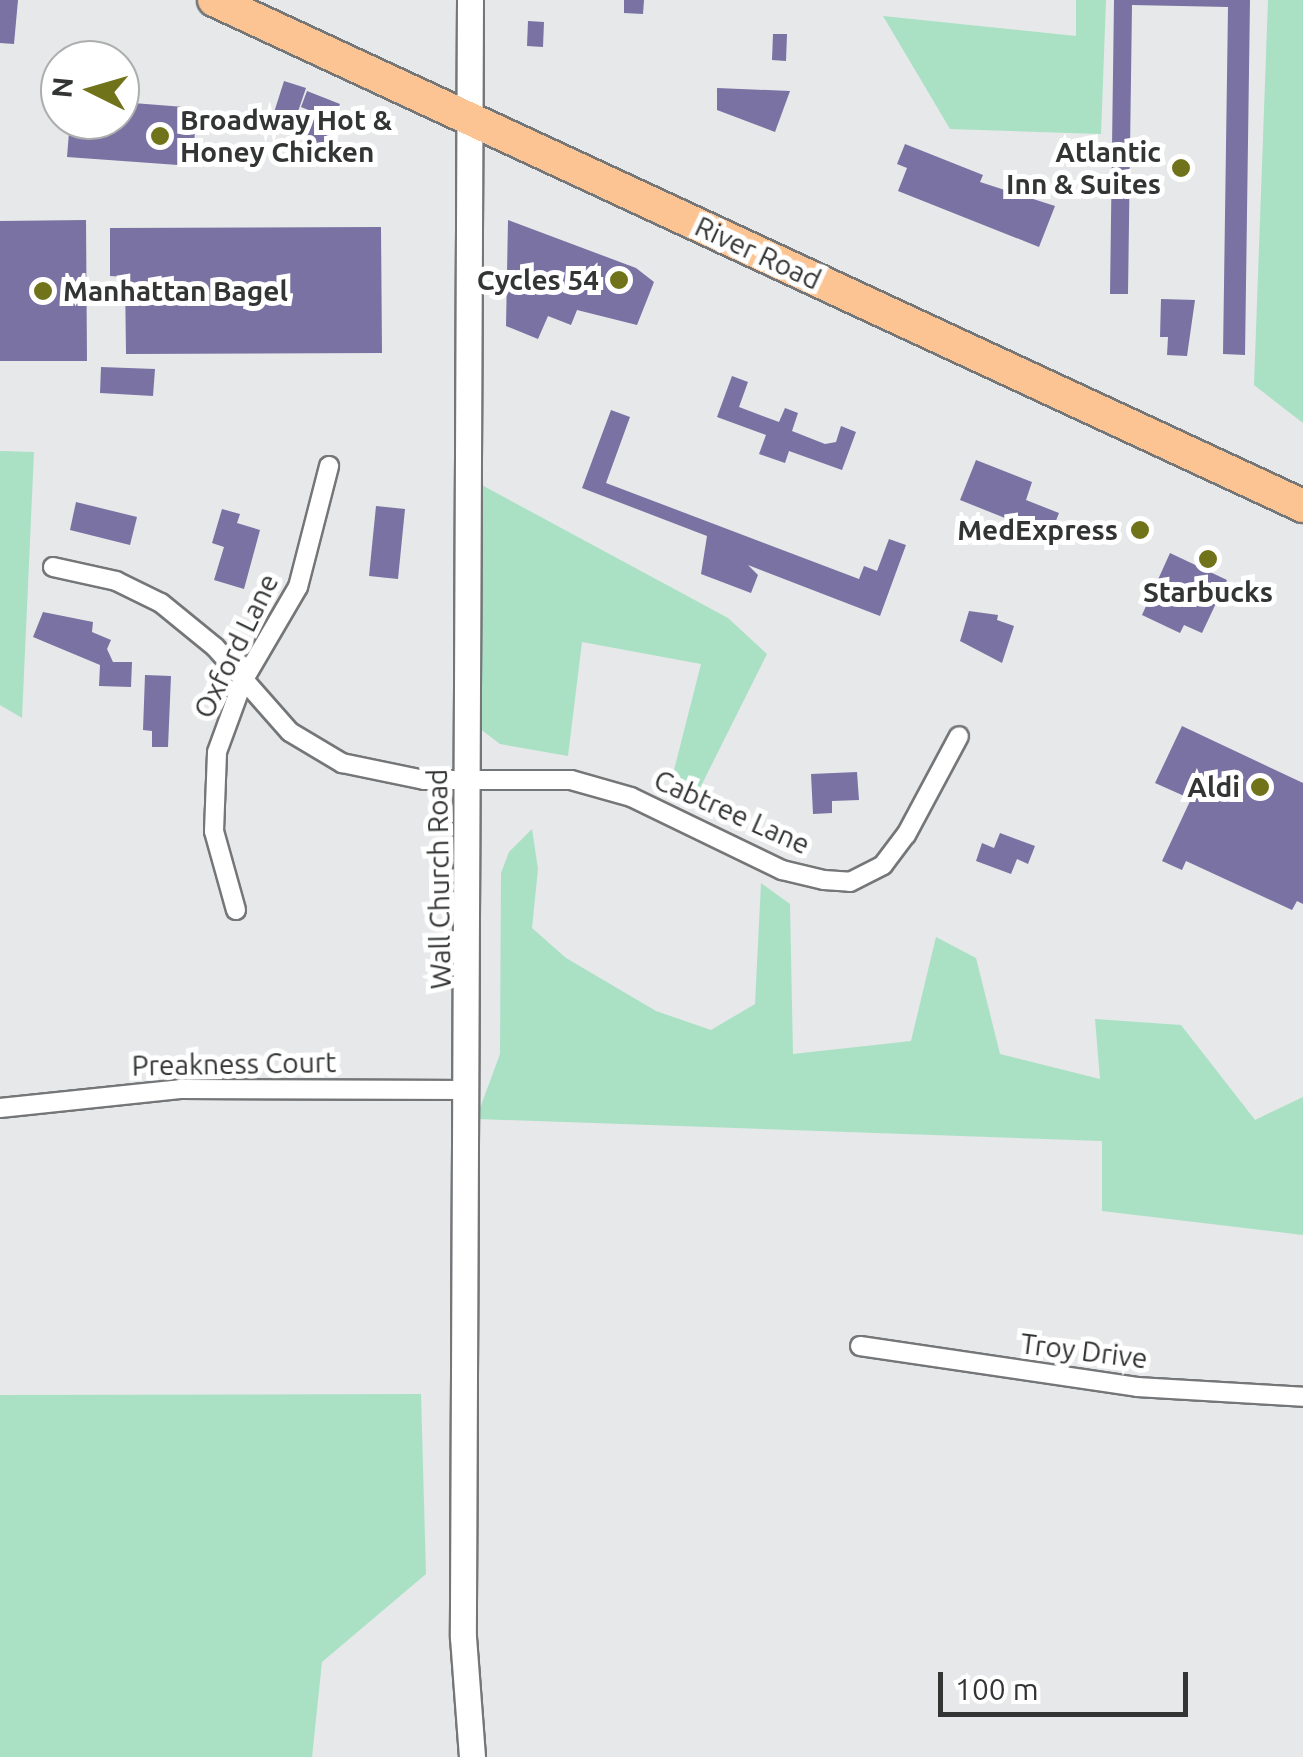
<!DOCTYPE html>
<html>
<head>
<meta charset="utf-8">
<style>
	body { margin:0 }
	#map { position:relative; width:1303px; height:1757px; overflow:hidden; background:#e6e8e9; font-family:Ubuntu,sans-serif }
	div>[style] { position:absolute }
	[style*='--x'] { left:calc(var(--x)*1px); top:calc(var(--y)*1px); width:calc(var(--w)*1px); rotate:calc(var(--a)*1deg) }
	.green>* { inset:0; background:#aae1c5 }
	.building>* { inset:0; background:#7972a3 }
	.roads { filter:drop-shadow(2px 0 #757678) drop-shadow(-2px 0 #757678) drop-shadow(0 2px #757678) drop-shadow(0 -2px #757678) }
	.street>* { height:18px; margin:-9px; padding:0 9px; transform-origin:9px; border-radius:9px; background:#fff }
	.secondary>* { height:25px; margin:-12.5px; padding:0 12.5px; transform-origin:12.5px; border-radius:12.5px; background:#fff }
	.highway>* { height:32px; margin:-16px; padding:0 16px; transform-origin:16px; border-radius:16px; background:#fdc493 }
	.dots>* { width:28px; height:28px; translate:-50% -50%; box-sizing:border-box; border:5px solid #fff; border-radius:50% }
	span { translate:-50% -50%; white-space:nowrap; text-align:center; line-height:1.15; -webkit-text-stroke:10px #fff; paint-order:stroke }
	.poi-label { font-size:28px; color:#333434; font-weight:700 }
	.left { translate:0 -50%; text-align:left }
	.right { translate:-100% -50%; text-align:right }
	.street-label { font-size:28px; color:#333434 }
	.north { position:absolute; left:40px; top:40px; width:100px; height:100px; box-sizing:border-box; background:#fff; border:2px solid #adaeae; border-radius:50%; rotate:275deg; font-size:28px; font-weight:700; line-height:40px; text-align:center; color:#333434 }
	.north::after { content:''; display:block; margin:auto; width:35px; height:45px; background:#70731a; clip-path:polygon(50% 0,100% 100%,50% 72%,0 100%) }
	.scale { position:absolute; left:938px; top:1672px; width:250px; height:45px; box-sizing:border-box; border:5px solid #333434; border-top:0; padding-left:12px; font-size:30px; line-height:35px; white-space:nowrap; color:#333434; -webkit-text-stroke:8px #fff; paint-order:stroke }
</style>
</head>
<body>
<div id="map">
	<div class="green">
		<i style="clip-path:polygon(1076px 0,1106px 0,1101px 134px,950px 129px,883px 16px,1076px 36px)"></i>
		<i style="clip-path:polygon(1268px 0,1303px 0,1303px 423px,1254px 385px)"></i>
		<i style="clip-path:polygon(0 451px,34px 452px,22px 718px,0 705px)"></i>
		<i style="clip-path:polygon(476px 482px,728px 618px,767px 654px,700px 788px,672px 778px,701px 664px,582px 642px,568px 756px,500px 744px,479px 728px)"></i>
		<i style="clip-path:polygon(532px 829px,538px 869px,532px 928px,566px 958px,656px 1011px,711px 1030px,755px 1004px,761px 883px,790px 904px,793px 1054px,911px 1041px,936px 937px,976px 958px,1000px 1054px,1100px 1079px,1095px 1019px,1181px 1025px,1255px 1120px,1303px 1097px,1303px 1235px,1102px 1211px,1102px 1141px,476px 1119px,500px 1054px,501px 873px,509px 852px)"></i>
		<i style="clip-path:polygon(421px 1394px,426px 1574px,322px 1662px,312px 1757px,0 1757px,0 1395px)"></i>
	</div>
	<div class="building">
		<i style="clip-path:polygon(0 0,18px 0,14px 44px,0 43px)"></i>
		<i style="clip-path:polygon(624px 0,644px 0,643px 14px,624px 13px)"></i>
		<i style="clip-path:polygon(1114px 0,1250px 0,1245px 355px,1223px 354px,1228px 7px,1132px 5px,1128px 294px,1110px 294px)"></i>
		<i style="clip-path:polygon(528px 21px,544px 22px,543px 47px,527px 46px)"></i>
		<i style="clip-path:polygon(773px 34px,787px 34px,786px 61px,772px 60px)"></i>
		<i style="clip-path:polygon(284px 81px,306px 88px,292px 129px,271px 122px)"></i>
		<i style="clip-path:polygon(717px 88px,790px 91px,775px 132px,717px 110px)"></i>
		<i style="clip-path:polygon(307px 91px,340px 104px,321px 151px,304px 144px,316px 113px,301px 107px)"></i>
		<i style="clip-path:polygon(120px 102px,197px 108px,192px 166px,67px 157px,70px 120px,120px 120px)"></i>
		<i style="clip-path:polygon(905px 144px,983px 175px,980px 182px,1055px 206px,1039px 247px,898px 191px,907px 168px,897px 164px)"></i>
		<i style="clip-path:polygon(86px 220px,87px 361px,0 361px,0 221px)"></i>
		<i style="clip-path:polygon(508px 220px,636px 268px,654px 282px,637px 325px,577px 310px,571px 325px,548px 316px,538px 339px,506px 326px)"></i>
		<i style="clip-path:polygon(381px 227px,382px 353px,126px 354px,125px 277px,110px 276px,110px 228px)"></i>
		<i style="clip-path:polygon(1161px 299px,1195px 300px,1187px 356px,1167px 355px,1168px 337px,1160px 337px)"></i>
		<i style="clip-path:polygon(101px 367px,155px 369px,153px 396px,100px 393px)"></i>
		<i style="clip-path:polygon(732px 376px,748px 382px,739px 407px,779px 422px,785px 408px,798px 413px,792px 431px,825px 444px,836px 442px,841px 426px,856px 432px,842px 470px,789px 451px,785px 463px,759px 454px,766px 435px,717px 417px)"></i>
		<i style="clip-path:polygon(611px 410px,630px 417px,606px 483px,859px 579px,864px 566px,877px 571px,889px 539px,906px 545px,880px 616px,748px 565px,758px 575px,751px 593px,701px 574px,707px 536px,582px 488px)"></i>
		<i style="clip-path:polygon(976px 460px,1032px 482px,1026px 500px,1059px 513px,1050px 536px,960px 500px)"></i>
		<i style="clip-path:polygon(76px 502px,137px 517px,130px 545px,70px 530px)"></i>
		<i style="clip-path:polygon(376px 506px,405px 509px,398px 579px,369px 576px)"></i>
		<i style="clip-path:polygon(222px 509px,240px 514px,237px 523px,260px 530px,244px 589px,214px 580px,224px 547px,212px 543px)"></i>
		<i style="clip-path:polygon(1170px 553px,1227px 580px,1202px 633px,1184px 625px,1180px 633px,1142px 615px)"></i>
		<i style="clip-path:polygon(969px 611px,998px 615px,997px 620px,1014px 626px,1002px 663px,960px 641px)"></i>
		<i style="clip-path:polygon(43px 612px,93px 622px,92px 632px,111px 640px,107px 649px,113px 662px,132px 662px,131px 687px,99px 686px,100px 665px,33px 637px)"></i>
		<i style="clip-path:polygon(145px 675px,171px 676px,168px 747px,152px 747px,152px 731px,143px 730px)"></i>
		<i style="clip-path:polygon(1182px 726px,1303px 783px,1303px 904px,1297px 901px,1292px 910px,1186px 861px,1182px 870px,1162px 861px,1191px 799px,1155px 783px)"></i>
		<i style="clip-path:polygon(857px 772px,859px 800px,832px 801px,832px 813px,813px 814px,811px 774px)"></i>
		<i style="clip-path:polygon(1000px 833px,1035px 846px,1028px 864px,1017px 859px,1011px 874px,976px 861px,982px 843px,994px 848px)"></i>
	</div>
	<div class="roads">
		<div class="street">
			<i style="--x:53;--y:567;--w:65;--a:12.5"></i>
			<i style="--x:116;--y:581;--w:50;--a:26.1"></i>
			<i style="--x:161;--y:603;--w:70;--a:39.2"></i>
			<i style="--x:215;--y:647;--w:113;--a:48.6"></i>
			<i style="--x:290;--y:732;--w:61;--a:30.8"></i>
			<i style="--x:342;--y:763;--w:84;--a:11.7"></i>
			<i style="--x:424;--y:780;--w:147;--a:0"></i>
			<i style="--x:571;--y:780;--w:62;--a:15.8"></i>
			<i style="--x:631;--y:797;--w:168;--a:25.8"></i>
			<i style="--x:782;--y:870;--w:43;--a:13.4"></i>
			<i style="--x:824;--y:880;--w:26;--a:4"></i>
			<i style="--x:850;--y:882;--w:37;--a:-27"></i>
			<i style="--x:883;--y:865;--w:38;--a:-53"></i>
			<i style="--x:906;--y:835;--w:112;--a:-61.8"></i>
			<i style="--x:236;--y:910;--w:82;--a:-105.6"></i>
			<i style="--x:214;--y:831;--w:79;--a:-87.8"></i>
			<i style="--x:217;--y:752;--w:76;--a:-69.9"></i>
			<i style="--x:243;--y:681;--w:109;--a:-59.7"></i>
			<i style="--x:298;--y:587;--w:125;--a:-75.6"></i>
			<i style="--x:0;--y:1108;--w:181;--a:-6"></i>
			<i style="--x:180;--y:1089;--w:289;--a:0.2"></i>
			<i style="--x:860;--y:1346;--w:280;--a:8.4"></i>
			<i style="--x:1137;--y:1387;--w:166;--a:3.4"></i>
		</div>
		<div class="secondary">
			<i style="--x:470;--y:0;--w:1637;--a:90.25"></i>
			<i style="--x:463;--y:1637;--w:120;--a:85.7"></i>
		</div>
		<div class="highway">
			<i style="--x:214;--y:0;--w:1201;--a:24.92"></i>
		</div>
	</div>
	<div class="dots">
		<i style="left:160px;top:136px;background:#70731a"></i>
		<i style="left:1181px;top:168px;background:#70731a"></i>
		<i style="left:619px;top:280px;background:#70731a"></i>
		<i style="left:43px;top:291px;background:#70731a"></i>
		<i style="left:1140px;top:530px;background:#70731a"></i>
		<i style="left:1208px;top:559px;background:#70731a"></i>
		<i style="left:1260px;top:787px;background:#70731a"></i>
	</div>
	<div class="poi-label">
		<span class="left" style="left:180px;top:136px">Broadway Hot &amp;<br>Honey Chicken</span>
		<span class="right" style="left:1161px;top:168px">Atlantic<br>Inn &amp; Suites</span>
		<span class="right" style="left:599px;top:280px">Cycles 54</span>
		<span class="left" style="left:63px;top:291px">Manhattan Bagel</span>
		<span class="right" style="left:1118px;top:530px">MedExpress</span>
		<span style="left:1208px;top:592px">Starbucks</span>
		<span class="right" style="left:1240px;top:787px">Aldi</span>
	</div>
	<div class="street-label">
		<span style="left:758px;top:253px;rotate:25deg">River Road</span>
		<span style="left:236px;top:646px;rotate:-64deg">Oxford Lane</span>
		<span style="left:732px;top:812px;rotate:24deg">Cabtree Lane</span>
		<span style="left:439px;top:879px;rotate:-91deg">Wall Church Road</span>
		<span style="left:234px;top:1064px;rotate:-1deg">Preakness Court</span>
		<span style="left:1084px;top:1351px;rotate:7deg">Troy Drive</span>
	</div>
	<div class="north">N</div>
	<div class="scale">100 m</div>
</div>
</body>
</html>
